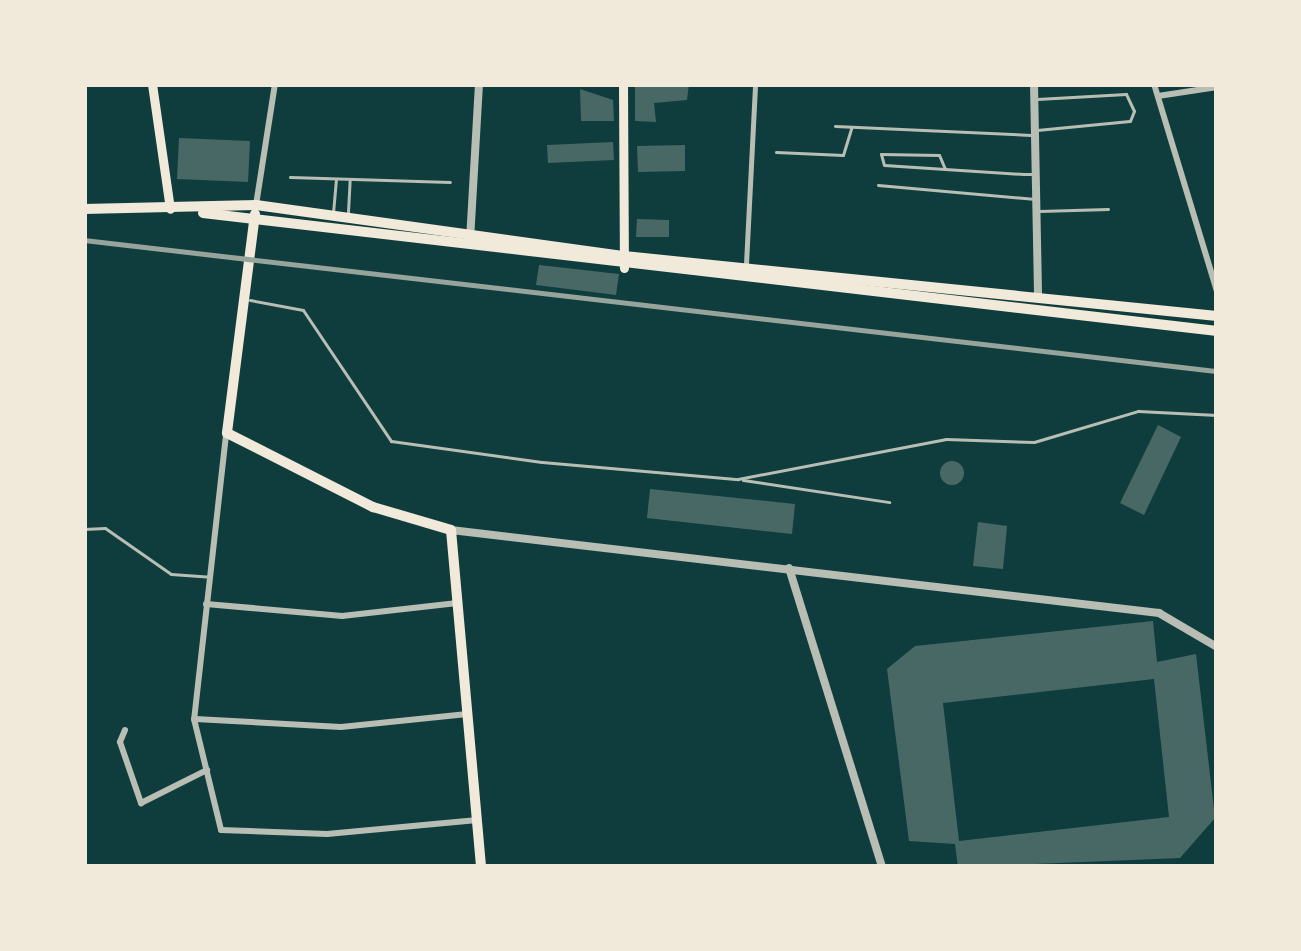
<!DOCTYPE html>
<html>
<head>
<meta charset="utf-8">
<style>
	body { margin:0 }
	#map { position:relative; width:1301px; height:951px; overflow:hidden; background:#0f3d3e; font-family:"Sofia Sans Condensed",sans-serif }
	div>[style] { position:absolute }
	[style*='--x'] { left:calc(var(--x)*1px); top:calc(var(--y)*1px); width:calc(var(--w)*1px); rotate:calc(var(--a)*1deg) }
	.building>* { inset:0; background:#486865 }
	.round { border-radius:50% }
	.service>* { height:3px; margin:-1.5px; padding:0 1.5px; transform-origin:1.5px; border-radius:1.5px; background:#b8beb3 }
	.pedestrian>* { height:4.5px; margin:-2.25px; padding:0 2.25px; transform-origin:2.25px; border-radius:2.25px; background:#b8beb3 }
	.minor>* { height:6px; margin:-3px; padding:0 3px; transform-origin:3px; border-radius:3px; background:#b8beb3 }
	.tertiary>* { height:8px; margin:-4px; padding:0 4px; transform-origin:4px; border-radius:4px; background:#b8beb3 }
	.secondary>* { height:9px; margin:-4.5px; padding:0 4.5px; transform-origin:4.5px; border-radius:4.5px; background:#f1e9da }
	.primary>* { height:10px; margin:-5px; padding:0 5px; transform-origin:5px; border-radius:5px; background:#f1e9da }
	.rail>* { height:4.5px; margin:-2.25px; padding:0 2.25px; transform-origin:2.25px; border-radius:2.25px; background:#97a49c }
	span { translate:-50% -50%; white-space:nowrap; text-align:center; line-height:1.15; -webkit-text-stroke:10px #f1e9da; paint-order:stroke }
	.frame { position:absolute; inset:0; border:87px solid #f1e9da; pointer-events:none }
</style>
</head>
<body>
<div id="map">
	<div class="building">
		<i style="clip-path:polygon(635px 84px,689px 84px,687px 100px,654px 103px,656px 122px,635px 121px)"></i>
		<i style="clip-path:polygon(580px 89px,613px 100px,614px 121px,581px 121px)"></i>
		<i style="clip-path:polygon(179px 138px,250px 141px,248px 182px,177px 179px)"></i>
		<i style="clip-path:polygon(613px 142px,614px 160px,548px 163px,547px 145px)"></i>
		<i style="clip-path:polygon(685px 145px,685px 171px,638px 172px,637px 146px)"></i>
		<i style="clip-path:polygon(637px 219px,669px 220px,669px 237px,636px 237px)"></i>
		<i style="clip-path:polygon(539px 265px,619px 274px,616px 295px,536px 285px)"></i>
		<i style="clip-path:polygon(1158px 425px,1181px 437px,1144px 515px,1120px 503px)"></i>
		<i class="round" style="left:940px;top:461px;width:24px;height:24px"></i>
		<i style="clip-path:polygon(650px 489px,795px 504px,792px 534px,647px 518px)"></i>
		<i style="clip-path:polygon(978px 522px,1007px 526px,1003px 569px,973px 566px)"></i>
		<i style="clip-path:polygon(evenodd,1153px 621px,1157px 662px,1196px 654px,1215px 818px,1180px 858px,958px 867px,955px 844px,909px 841px,887px 669px,915px 646px,1153px 621px,1154px 679px,1169px 817px,959px 841px,943px 703px,1154px 679px)"></i>
	</div>
	<div class="service">
		<i style="--x:835;--y:126;--w:196;--a:2.6"></i>
		<i style="--x:1037;--y:130;--w:93;--a:-5.5"></i>
		<i style="--x:1130;--y:121;--w:11;--a:-68"></i>
		<i style="--x:1134;--y:111;--w:19;--a:-115"></i>
		<i style="--x:1126;--y:94;--w:89;--a:176.8"></i>
		<i style="--x:776;--y:152;--w:67;--a:2.6"></i>
		<i style="--x:843;--y:155;--w:28;--a:-73"></i>
		<i style="--x:945;--y:169;--w:15;--a:-113"></i>
		<i style="--x:939;--y:155;--w:58;--a:-179"></i>
		<i style="--x:881;--y:154;--w:11;--a:75"></i>
		<i style="--x:884;--y:165;--w:140;--a:3.7"></i>
		<i style="--x:1024;--y:174;--w:10;--a:0"></i>
		<i style="--x:290;--y:177;--w:160;--a:1.8"></i>
		<i style="--x:878;--y:185;--w:158;--a:5.1"></i>
		<i style="--x:1039;--y:211;--w:69;--a:-1.7"></i>
		<i style="--x:348;--y:212;--w:33;--a:-87"></i>
		<i style="--x:333;--y:213;--w:33;--a:-85"></i>
		<i style="--x:250;--y:300;--w:54;--a:10.7"></i>
		<i style="--x:303;--y:310;--w:158;--a:56.1"></i>
		<i style="--x:391;--y:441;--w:152;--a:7.9"></i>
		<i style="--x:542;--y:462;--w:197;--a:5"></i>
		<i style="--x:738;--y:479;--w:212;--a:-10.9"></i>
		<i style="--x:946;--y:439;--w:88;--a:2"></i>
		<i style="--x:1034;--y:442;--w:109;--a:-16.6"></i>
		<i style="--x:1138;--y:411;--w:79;--a:2.9"></i>
		<i style="--x:743;--y:480;--w:148;--a:8.6"></i>
		<i style="--x:84;--y:529;--w:21;--a:-3"></i>
		<i style="--x:105;--y:528;--w:80;--a:34.9"></i>
		<i style="--x:171;--y:574;--w:39;--a:4"></i>
	</div>
	<div class="pedestrian">
		<i style="--x:746;--y:264;--w:180;--a:-87.1"></i>
	</div>
	<div class="minor">
		<i style="--x:1154;--y:84;--w:217;--a:73.1"></i>
		<i style="--x:1158;--y:96;--w:60;--a:-8.7"></i>
		<i style="--x:256;--y:205;--w:122;--a:-81.1"></i>
		<i style="--x:226;--y:435;--w:286;--a:96.4"></i>
		<i style="--x:194;--y:719;--w:114;--a:76.3"></i>
		<i style="--x:221;--y:830;--w:106;--a:2.2"></i>
		<i style="--x:327;--y:834;--w:151;--a:-5.3"></i>
		<i style="--x:206;--y:604;--w:137;--a:5"></i>
		<i style="--x:342;--y:616;--w:116;--a:-6.4"></i>
		<i style="--x:195;--y:719;--w:146;--a:3.1"></i>
		<i style="--x:341;--y:727;--w:127;--a:-5.9"></i>
		<i style="--x:125;--y:730;--w:13;--a:113"></i>
		<i style="--x:120;--y:742;--w:65;--a:71"></i>
		<i style="--x:141;--y:803;--w:74;--a:-26.6"></i>
	</div>
	<div class="tertiary">
		<i style="--x:1034;--y:84;--w:214;--a:88.9"></i>
		<i style="--x:470;--y:240;--w:156;--a:-86.7"></i>
		<i style="--x:451;--y:530;--w:713;--a:6.69"></i>
		<i style="--x:1159;--y:613;--w:67;--a:30.4"></i>
		<i style="--x:789;--y:568;--w:313;--a:72.7"></i>
	</div>
	<div class="secondary">
		<i style="--x:152;--y:84;--w:126;--a:81.8"></i>
		<i style="--x:623;--y:84;--w:184;--a:89.7"></i>
	</div>
	<div class="primary">
		<i style="--x:84;--y:209;--w:172;--a:-1.3"></i>
		<i style="--x:256;--y:205;--w:372;--a:7.9"></i>
		<i style="--x:624;--y:256;--w:596;--a:5.78"></i>
		<i style="--x:203;--y:213;--w:1021;--a:6.64"></i>
		<i style="--x:255;--y:214;--w:221;--a:97.3"></i>
		<i style="--x:227;--y:433;--w:164;--a:26.9"></i>
		<i style="--x:373;--y:507;--w:81;--a:16.4"></i>
		<i style="--x:451;--y:530;--w:338;--a:84.9"></i>
	</div>
	<div class="rail">
		<i style="--x:84;--y:240;--w:1141;--a:6.6"></i>
	</div>
	<div class="frame"></div>
</div>
</body>
</html>
